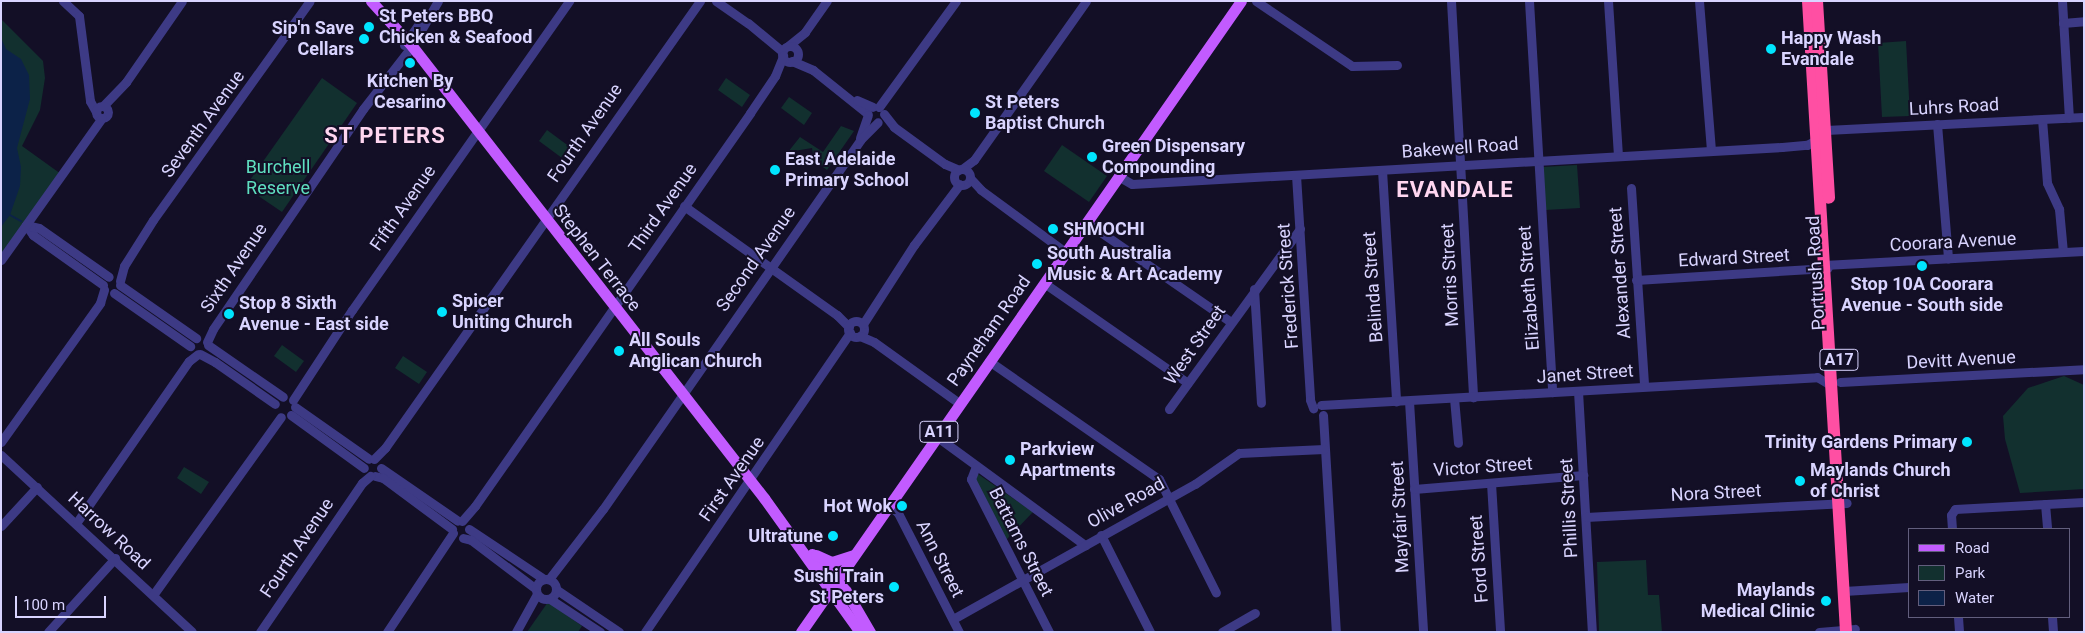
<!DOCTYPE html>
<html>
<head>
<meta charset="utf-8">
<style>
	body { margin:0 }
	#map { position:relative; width:2085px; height:633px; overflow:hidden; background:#130f26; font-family:Roboto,sans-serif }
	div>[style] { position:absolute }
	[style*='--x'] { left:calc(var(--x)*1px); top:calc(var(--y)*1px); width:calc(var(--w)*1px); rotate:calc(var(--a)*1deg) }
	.green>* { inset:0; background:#12302f }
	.water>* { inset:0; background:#0c2248 }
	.stream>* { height:2px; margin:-1px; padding:0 1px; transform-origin:1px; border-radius:1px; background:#0c2248 }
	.minor>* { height:9px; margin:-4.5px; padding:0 4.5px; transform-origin:4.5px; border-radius:4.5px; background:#3d3a85 }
	.minor>.ring { margin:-4.5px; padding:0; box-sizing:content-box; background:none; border:9px solid #3d3a85; border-radius:50% }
	.major>* { height:11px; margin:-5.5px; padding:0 5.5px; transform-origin:5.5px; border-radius:5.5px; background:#c25bff }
	.highway>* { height:12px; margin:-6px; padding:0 6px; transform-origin:6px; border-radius:6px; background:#ff4fa3 }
	.dots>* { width:14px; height:14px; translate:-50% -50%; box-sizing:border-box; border:2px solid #130f26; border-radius:50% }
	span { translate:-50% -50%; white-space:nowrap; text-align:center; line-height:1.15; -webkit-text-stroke:4px #130f26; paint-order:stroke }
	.shield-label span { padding:1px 4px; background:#130f26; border:1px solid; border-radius:4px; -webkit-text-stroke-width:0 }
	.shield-label { font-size:16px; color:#d9d4ff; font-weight:700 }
	.poi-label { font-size:18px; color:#d9d4ff; font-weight:700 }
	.left { translate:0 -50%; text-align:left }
	.right { translate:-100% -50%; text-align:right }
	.street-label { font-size:18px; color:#d9d4ff }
	.park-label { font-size:18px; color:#5fe0c0 }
	.district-label { font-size:22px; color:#ffd6f0; font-weight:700; letter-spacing:1px }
	.frame { position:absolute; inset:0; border:2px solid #d9d4ff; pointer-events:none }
	.legend { position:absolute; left:1908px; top:528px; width:162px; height:90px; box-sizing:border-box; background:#130f26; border:1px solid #625e7d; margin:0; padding:6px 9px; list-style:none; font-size:15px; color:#d9d4ff }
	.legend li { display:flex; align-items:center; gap:10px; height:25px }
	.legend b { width:25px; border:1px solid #625e7d }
	.scale { position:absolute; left:15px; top:596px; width:91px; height:22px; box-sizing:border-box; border:2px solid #d9d4ff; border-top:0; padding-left:6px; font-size:15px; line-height:18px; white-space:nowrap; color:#d9d4ff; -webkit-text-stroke:4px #130f26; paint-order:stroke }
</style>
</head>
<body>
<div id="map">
	<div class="green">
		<i style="clip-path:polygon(1px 19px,43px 61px,45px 78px,40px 110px,22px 146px,61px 174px,1px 255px)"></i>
		<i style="clip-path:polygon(1906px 41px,1910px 116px,1882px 117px,1878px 43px)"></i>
		<i style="clip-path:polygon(322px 78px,357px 103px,282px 212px,245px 187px)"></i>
		<i style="clip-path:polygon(726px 78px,750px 95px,742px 107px,718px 90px)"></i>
		<i style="clip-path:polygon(789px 97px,812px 113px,804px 125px,781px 108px)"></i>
		<i style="clip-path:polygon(841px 126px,854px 131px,827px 170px,820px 165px,819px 157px,814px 159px,812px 148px,788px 152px,800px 137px,823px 152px)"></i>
		<i style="clip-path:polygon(547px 130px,570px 147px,562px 158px,539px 141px)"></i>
		<i style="clip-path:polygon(1062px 145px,1107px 176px,1089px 202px,1044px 171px)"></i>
		<i style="clip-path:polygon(1577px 165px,1580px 208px,1545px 210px,1543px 167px)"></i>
		<i style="clip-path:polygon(282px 345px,304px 361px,296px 372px,274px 356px)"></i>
		<i style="clip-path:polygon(403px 356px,427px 372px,419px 384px,395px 368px)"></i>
		<i style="clip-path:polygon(2064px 376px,2084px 385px,2084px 489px,2020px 493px,2005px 439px,2003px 416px,2028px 388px)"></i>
		<i style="clip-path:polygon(184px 467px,209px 482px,201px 494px,177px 478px)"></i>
		<i style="clip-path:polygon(975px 472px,1033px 512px,1006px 540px,974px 478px)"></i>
		<i style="clip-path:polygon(1646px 560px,1648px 595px,1659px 595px,1662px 632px,1599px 632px,1597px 562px)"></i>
		<i style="clip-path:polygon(548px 602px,582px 626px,578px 632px,527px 632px)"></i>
	</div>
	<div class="water">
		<i style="clip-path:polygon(1px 38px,6px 49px,21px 59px,29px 75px,30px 99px,17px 148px,21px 167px,20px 186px,10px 215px,1px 227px)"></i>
	</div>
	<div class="stream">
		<i style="--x:10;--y:215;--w:13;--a:29"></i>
	</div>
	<div class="minor">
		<i style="--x:63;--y:1;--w:22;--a:43"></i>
		<i style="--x:79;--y:16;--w:86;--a:82.6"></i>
		<i style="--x:90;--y:101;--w:13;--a:61"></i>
		<i style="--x:716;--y:1;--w:39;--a:35"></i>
		<i style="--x:748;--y:23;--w:45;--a:39.6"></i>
		<i style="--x:1256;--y:1;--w:116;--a:34.1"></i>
		<i style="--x:1352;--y:66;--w:45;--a:-1.3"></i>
		<i style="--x:1451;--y:1;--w:397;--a:86.8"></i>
		<i style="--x:1529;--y:1;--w:392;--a:86.6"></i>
		<i style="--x:1608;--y:1;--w:155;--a:86.3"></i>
		<i style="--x:1699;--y:1;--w:150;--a:85.4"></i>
		<i style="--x:2062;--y:1;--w:117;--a:86.6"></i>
		<i style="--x:2063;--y:23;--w:21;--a:-5"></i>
		<i style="--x:404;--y:45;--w:32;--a:-55"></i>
		<i style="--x:788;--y:46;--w:22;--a:-39"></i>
		<i style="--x:805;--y:32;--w:38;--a:-55"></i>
		<i class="ring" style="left:782px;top:46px;width:7px;height:7px"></i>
		<i style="--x:792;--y:61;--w:23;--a:23"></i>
		<i style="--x:813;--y:70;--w:70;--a:38.7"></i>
		<i style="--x:857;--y:100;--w:17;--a:24"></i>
		<i style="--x:104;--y:105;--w:32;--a:-46"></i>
		<i style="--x:126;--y:82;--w:98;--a:-55.3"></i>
		<i class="ring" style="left:96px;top:106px;width:3px;height:3px"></i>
		<i style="--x:879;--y:107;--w:131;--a:-54"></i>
		<i style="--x:884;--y:114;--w:16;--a:52"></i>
		<i style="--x:894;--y:127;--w:63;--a:36"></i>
		<i style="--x:945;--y:164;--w:15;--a:23"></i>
		<i style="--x:2042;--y:119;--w:64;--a:85.5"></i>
		<i style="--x:2047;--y:183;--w:29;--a:65"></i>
		<i style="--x:2059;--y:209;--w:43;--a:84.7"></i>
		<i style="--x:1937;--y:124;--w:135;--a:85.3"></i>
		<i style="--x:1826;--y:130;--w:258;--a:-2.9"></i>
		<i style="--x:860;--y:138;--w:24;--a:-71"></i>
		<i style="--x:962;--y:169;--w:15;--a:-37"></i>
		<i style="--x:974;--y:160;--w:194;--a:-54.8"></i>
		<i class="ring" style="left:954px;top:169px;width:7px;height:7px"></i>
		<i style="--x:1382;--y:170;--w:232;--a:86.5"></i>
		<i style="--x:1296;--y:175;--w:225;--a:86.4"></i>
		<i style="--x:1310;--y:400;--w:9;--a:69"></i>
		<i style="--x:1118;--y:176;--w:16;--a:30"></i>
		<i style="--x:1132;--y:184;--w:651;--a:-3.26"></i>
		<i style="--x:1782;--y:147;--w:25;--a:-5"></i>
		<i style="--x:1807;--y:145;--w:10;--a:-29"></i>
		<i style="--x:970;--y:178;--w:16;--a:47"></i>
		<i style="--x:981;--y:190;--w:104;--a:36.4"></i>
		<i style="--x:1631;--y:188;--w:198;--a:86.2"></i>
		<i style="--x:684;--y:206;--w:188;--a:35.5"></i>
		<i style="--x:837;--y:315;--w:17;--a:45"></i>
		<i style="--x:1086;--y:222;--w:176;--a:34.6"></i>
		<i style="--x:26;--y:225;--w:12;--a:55"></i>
		<i style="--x:33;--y:235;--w:86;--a:35.5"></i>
		<i style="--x:26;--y:225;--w:13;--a:13"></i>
		<i style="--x:39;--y:228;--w:85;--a:35"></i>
		<i style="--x:1;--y:260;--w:174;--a:-54.6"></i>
		<i style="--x:1824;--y:265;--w:260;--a:-3.1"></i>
		<i style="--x:1636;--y:280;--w:192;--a:-3.6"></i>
		<i style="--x:120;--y:281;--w:16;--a:-75"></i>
		<i style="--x:124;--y:266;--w:54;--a:-57.8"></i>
		<i style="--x:153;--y:220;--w:269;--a:-54.4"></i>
		<i style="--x:1044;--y:283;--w:175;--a:34.8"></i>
		<i style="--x:120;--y:285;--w:93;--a:34.9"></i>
		<i style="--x:1254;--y:289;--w:114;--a:86.5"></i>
		<i style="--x:114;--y:293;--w:93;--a:34.9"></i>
		<i class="ring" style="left:848px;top:321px;width:7px;height:7px"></i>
		<i style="--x:863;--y:324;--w:94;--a:-57.2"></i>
		<i style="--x:914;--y:245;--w:76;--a:-53"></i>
		<i style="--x:860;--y:336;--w:15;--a:23"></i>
		<i style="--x:874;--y:342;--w:105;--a:35.7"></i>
		<i style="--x:207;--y:342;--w:14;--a:-65"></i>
		<i style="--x:213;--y:329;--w:266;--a:-55.7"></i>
		<i style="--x:363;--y:109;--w:80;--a:-52.1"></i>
		<i style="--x:412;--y:46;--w:52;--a:-60"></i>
		<i style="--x:208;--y:345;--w:91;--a:34.7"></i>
		<i style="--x:200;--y:354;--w:17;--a:28"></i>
		<i style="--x:215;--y:362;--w:73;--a:35"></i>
		<i style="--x:989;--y:361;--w:207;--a:34.8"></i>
		<i style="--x:1159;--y:479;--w:127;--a:63.4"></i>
		<i style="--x:1840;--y:382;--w:244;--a:-3"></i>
		<i style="--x:1578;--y:391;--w:241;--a:86.7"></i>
		<i style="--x:1454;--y:398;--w:45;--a:84.9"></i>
		<i style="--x:293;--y:400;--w:108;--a:-56.8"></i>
		<i style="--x:352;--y:310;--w:378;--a:-54.9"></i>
		<i style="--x:1409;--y:401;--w:231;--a:86.5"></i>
		<i style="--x:1321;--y:405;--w:497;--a:-3.2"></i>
		<i style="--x:1817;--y:377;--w:17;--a:31"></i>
		<i style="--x:295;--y:407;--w:90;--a:35.1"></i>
		<i style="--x:1169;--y:409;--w:223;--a:-54"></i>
		<i style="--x:291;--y:415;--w:90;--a:36"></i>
		<i style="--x:1323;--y:415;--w:217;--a:86.6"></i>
		<i style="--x:936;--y:436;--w:185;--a:36.2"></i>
		<i style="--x:1;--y:442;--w:171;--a:-54.5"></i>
		<i style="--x:100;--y:303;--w:14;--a:-73"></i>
		<i style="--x:1;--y:455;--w:260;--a:42.8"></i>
		<i style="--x:374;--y:459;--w:16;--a:-45"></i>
		<i style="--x:385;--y:448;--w:547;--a:-54.83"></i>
		<i style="--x:976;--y:466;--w:14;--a:111"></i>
		<i style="--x:971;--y:479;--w:172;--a:63"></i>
		<i style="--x:381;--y:468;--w:93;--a:34.5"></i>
		<i style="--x:375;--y:476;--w:8;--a:14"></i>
		<i style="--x:383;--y:478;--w:86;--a:36.5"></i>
		<i style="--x:1491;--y:483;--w:149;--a:86.5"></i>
		<i style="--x:1414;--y:489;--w:170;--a:-4.7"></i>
		<i style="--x:888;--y:504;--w:13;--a:42"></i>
		<i style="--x:898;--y:513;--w:134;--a:62.9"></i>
		<i style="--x:2045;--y:504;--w:25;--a:85"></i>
		<i style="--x:1586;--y:517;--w:261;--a:-3.1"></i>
		<i style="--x:462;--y:521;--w:20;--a:-49"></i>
		<i style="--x:475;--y:506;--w:480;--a:-55"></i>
		<i style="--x:750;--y:113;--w:45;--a:-56"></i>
		<i style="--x:775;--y:76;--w:22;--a:-68"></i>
		<i style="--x:77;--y:522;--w:196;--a:-55.2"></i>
		<i style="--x:189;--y:361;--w:11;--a:-38"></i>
		<i style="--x:1;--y:526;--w:53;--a:-47.3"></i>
		<i style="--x:469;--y:529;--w:90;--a:33.7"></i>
		<i style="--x:1952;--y:529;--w:14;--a:-94"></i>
		<i style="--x:1951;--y:515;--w:7;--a:-56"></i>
		<i style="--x:1955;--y:509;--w:129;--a:-3.1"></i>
		<i style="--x:1101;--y:535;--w:109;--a:63.2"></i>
		<i style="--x:463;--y:538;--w:8;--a:14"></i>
		<i style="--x:471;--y:540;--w:81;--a:37"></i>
		<i class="ring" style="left:536px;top:579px;width:11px;height:11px"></i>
		<i style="--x:549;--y:579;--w:88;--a:-52.4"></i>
		<i style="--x:603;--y:509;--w:450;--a:-55.1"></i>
		<i style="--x:860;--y:140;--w:25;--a:-45"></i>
		<i style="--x:557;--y:590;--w:75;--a:34.1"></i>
		<i style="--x:1844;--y:591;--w:65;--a:-3.5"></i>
		<i style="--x:153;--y:595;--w:219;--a:-54.3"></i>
		<i style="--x:550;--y:599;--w:60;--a:33.4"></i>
		<i style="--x:1958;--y:617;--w:15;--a:86"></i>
		<i style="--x:2052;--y:617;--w:15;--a:86"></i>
		<i style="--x:953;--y:619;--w:277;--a:-29.2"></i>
		<i style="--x:1195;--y:484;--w:54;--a:-35.2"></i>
		<i style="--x:1239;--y:453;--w:85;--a:-2.7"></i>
		<i style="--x:48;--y:632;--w:100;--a:-47.8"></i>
		<i style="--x:260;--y:632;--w:181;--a:-55.6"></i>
		<i style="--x:362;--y:483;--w:11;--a:-41"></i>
		<i style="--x:387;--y:632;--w:119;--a:-56.3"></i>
		<i style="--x:516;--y:632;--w:43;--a:-61.1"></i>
		<i style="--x:645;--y:632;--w:363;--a:-55.6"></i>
		<i style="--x:1222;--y:632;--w:38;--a:-30"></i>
		<i style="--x:1819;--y:632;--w:36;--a:-5"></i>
	</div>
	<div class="major">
		<i style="--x:371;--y:1;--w:61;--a:47.7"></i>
		<i style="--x:412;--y:46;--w:573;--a:52.09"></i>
		<i style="--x:764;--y:498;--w:165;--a:54.4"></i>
		<i style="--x:812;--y:554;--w:50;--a:47.4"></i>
		<i style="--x:846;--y:591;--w:48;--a:59.7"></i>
		<i style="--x:816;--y:555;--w:17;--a:24"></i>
		<i style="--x:832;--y:562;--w:22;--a:-18"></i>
		<i style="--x:801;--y:632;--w:769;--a:-55.11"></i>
	</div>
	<div class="highway">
		<i style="--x:1808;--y:1;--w:632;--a:86.55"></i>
		<i style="--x:1817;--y:1;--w:197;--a:86.5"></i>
	</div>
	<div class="dots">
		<i style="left:369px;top:27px;background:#00e5ff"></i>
		<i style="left:364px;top:39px;background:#00e5ff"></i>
		<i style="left:1771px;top:49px;background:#00e5ff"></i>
		<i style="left:410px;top:63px;background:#00e5ff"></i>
		<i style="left:975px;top:113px;background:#00e5ff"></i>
		<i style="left:1092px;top:157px;background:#00e5ff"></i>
		<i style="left:775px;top:170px;background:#00e5ff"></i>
		<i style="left:1053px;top:229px;background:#00e5ff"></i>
		<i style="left:1037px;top:264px;background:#00e5ff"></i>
		<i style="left:1922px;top:266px;background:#00e5ff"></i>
		<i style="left:442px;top:312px;background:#00e5ff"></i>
		<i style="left:229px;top:314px;background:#00e5ff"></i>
		<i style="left:619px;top:351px;background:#00e5ff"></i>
		<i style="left:1967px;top:442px;background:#00e5ff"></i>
		<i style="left:1010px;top:460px;background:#00e5ff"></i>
		<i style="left:1800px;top:481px;background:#00e5ff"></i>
		<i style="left:902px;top:506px;background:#00e5ff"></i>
		<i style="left:833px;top:536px;background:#00e5ff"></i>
		<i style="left:894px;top:587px;background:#00e5ff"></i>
		<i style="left:1826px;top:601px;background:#00e5ff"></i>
	</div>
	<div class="shield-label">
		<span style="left:1839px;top:360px">A17</span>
		<span style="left:939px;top:432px">A11</span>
	</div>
	<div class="poi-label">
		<span class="left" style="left:379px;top:27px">St Peters BBQ<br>Chicken &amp; Seafood</span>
		<span class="right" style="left:354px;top:39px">Sip'n Save<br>Cellars</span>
		<span class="left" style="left:1781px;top:49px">Happy Wash<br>Evandale</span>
		<span style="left:410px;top:92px">Kitchen By<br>Cesarino</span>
		<span class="left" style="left:985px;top:113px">St Peters<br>Baptist Church</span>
		<span class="left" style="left:1102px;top:157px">Green Dispensary<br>Compounding</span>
		<span class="left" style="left:785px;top:170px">East Adelaide<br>Primary School</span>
		<span class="left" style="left:1063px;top:229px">SHMOCHI</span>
		<span class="left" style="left:1047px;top:264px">South Australia<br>Music &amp; Art Academy</span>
		<span style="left:1922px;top:295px">Stop 10A Coorara<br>Avenue - South side</span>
		<span class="left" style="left:452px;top:312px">Spicer<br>Uniting Church</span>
		<span class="left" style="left:239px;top:314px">Stop 8 Sixth<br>Avenue - East side</span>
		<span class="left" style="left:629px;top:351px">All Souls<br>Anglican Church</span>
		<span class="right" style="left:1957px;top:442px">Trinity Gardens Primary</span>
		<span class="left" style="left:1020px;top:460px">Parkview<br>Apartments</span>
		<span class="left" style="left:1810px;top:481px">Maylands Church<br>of Christ</span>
		<span class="right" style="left:892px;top:506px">Hot Wok</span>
		<span class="right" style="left:823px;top:536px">Ultratune</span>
		<span class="right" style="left:884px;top:587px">Sushi Train<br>St Peters</span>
		<span class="right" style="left:1815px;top:601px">Maylands<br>Medical Clinic</span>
	</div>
	<div class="street-label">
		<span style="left:1954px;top:107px;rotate:-3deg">Luhrs Road</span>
		<span style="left:203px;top:124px;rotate:-54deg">Seventh Avenue</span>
		<span style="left:585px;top:133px;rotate:-55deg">Fourth Avenue</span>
		<span style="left:1460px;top:148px;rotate:-4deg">Bakewell Road</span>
		<span style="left:403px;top:208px;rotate:-55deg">Fifth Avenue</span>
		<span style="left:663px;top:208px;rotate:-55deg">Third Avenue</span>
		<span style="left:1953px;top:242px;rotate:-3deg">Coorara Avenue</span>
		<span style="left:597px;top:258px;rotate:52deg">Stephen Terrace</span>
		<span style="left:1734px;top:258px;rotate:-3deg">Edward Street</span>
		<span style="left:756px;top:259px;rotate:-55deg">Second Avenue</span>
		<span style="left:234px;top:268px;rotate:-56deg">Sixth Avenue</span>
		<span style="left:1620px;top:273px;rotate:-94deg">Alexander Street</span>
		<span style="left:1816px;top:273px;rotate:-93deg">Portrush Road</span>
		<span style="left:1450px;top:275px;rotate:-93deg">Morris Street</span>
		<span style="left:1288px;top:286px;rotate:-94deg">Frederick Street</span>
		<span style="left:1373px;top:287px;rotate:-94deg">Belinda Street</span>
		<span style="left:1529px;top:288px;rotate:-94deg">Elizabeth Street</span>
		<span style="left:989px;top:331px;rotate:-55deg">Payneham Road</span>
		<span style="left:1195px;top:345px;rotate:-55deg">West Street</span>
		<span style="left:1961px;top:360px;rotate:-3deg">Devitt Avenue</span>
		<span style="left:1585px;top:374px;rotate:-4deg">Janet Street</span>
		<span style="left:1483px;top:467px;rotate:-4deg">Victor Street</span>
		<span style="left:732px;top:479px;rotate:-55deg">First Avenue</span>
		<span style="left:1716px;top:493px;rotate:-3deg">Nora Street</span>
		<span style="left:1126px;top:503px;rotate:-29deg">Olive Road</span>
		<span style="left:1569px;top:508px;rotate:-93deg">Phillis Street</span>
		<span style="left:1400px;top:517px;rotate:-93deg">Mayfair Street</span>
		<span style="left:109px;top:531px;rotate:43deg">Harrow Road</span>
		<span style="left:1021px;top:542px;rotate:63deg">Battams Street</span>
		<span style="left:297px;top:548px;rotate:-56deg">Fourth Avenue</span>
		<span style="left:940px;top:559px;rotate:63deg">Ann Street</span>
		<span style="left:1479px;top:559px;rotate:-94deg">Ford Street</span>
	</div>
	<div class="park-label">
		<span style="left:278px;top:178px">Burchell<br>Reserve</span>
	</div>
	<div class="district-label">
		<span style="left:385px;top:136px">ST PETERS</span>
		<span style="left:1455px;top:190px">EVANDALE</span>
	</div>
	<div class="frame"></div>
	<ul class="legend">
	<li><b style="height:6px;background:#c25bff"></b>Road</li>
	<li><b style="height:14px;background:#12302f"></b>Park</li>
	<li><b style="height:14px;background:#0c2248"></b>Water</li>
	</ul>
	<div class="scale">100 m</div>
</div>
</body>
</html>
